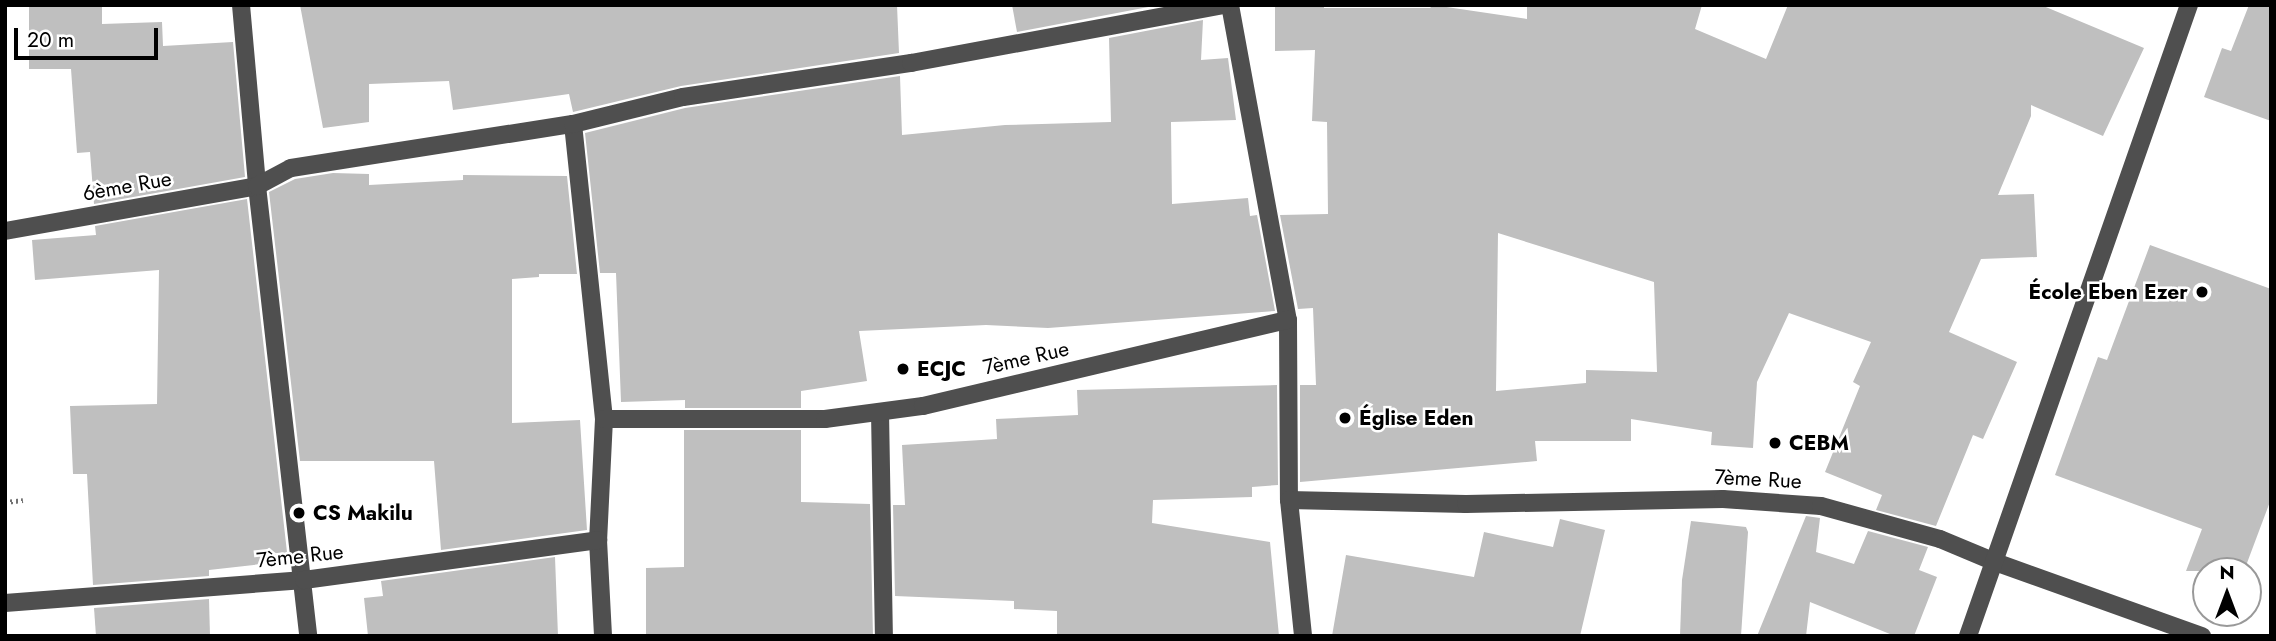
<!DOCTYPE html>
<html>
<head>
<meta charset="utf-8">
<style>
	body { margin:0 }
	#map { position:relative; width:2276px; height:641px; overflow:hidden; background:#fff; font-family:Jost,sans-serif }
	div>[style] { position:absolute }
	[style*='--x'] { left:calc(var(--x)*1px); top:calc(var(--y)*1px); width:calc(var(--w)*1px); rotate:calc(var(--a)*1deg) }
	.building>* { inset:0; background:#bfbfbf }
	.path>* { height:4.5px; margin-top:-2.25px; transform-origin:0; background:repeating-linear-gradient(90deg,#717171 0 2px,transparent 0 5.5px) }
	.minor>* { height:18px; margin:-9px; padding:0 9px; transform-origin:9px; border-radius:9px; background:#4f4f4f }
	.dots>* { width:19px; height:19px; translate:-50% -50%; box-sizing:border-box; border:4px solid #fff; border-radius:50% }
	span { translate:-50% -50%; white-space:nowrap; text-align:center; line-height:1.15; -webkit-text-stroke:5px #fff; paint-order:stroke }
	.street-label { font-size:21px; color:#000 }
	.poi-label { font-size:21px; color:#000; font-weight:700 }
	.right { translate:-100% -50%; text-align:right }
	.left { translate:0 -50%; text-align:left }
	.frame { position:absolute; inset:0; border:7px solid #000; pointer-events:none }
	.north { position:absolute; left:2192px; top:557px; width:70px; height:70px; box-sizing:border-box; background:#fff; border:2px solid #999; border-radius:50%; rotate:0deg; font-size:19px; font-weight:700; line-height:28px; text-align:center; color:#000 }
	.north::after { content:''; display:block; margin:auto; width:24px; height:32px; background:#000; clip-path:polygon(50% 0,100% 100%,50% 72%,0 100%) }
	.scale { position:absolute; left:14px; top:28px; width:144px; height:32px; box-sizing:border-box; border:4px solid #000; border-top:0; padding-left:9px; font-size:21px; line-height:24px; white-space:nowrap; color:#000; -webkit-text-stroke:5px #fff; paint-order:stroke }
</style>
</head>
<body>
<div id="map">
	<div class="building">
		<i style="clip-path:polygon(29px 5px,102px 5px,102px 24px,162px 22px,163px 46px,233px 42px,245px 177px,94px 204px,90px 152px,77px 153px,71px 69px,29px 69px)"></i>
		<i style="clip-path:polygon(300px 5px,897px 5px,899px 53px,681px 86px,573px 112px,569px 94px,453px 110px,449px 81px,369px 84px,369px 122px,323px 128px)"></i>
		<i style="clip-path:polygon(1012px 5px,1159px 5px,1017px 32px)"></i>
		<i style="clip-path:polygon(evenodd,1275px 5px,1324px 5px,1324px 8px,1430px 8px,1433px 5px,1527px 19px,1527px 5px,1702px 5px,1695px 29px,1766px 59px,1788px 5px,2041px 5px,2144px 48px,2103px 136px,2031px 105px,2031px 116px,1998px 195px,2034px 194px,2037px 257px,1981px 259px,1949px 332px,2017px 362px,1983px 439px,1973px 435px,1936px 526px,1876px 510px,1882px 495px,1825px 472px,1860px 386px,1853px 382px,1871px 342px,1789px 313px,1757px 382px,1753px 448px,1711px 445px,1712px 432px,1631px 419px,1631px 441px,1535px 441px,1537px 461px,1300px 482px,1300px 385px,1316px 385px,1313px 308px,1298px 309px,1280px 215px,1328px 214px,1327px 122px,1312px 121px,1315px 50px,1275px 51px,1275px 5px,1498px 233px,1654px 282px,1657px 372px,1586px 370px,1586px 383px,1496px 391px,1498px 233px)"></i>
		<i style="clip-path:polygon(2249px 5px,2271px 5px,2271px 121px,2204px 97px,2222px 48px,2231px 51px)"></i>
		<i style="clip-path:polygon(1203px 20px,1201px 60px,1228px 58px,1236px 120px,1171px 122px,1172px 204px,1248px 198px,1250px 216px,1257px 215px,1275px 311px,1048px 328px,986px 325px,859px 331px,867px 381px,801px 391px,801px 408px,685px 408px,685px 400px,621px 402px,616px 273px,600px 273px,585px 133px,685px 108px,900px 76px,902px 135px,1005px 125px,1111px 122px,1109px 38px)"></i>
		<i style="clip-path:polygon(333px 173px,369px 174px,369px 185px,463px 180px,463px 175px,567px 176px,577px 274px,539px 274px,539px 277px,512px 279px,512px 423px,580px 420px,587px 530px,441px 550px,434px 461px,300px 461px,269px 192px,295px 179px)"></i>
		<i style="clip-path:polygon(247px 199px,288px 561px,209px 570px,209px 576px,93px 585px,87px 474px,73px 474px,70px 406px,157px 404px,159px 270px,35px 280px,32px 240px,96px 235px,95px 226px)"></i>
		<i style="clip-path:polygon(2150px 245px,2271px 289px,2271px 499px,2244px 571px,2186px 571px,2202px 529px,2055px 475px,2098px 357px,2107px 360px)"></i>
		<i style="clip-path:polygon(1277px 385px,1278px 485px,1252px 487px,1252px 497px,1153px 500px,1152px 523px,1270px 542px,1279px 636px,1057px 636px,1057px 611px,1014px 609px,1014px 601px,895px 596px,893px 505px,905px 505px,902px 445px,997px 439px,996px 419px,1078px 415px,1077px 390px)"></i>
		<i style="clip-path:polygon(684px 430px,801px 430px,801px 502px,870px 504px,873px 636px,646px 636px,646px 568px,684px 567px)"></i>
		<i style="clip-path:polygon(1806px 516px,1820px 518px,1816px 552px,1854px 564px,1868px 531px,1928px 547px,1919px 570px,1937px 577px,1914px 636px,1895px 636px,1810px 602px,1806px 636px,1757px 636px)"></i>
		<i style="clip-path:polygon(1560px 519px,1605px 530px,1580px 636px,1332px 636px,1346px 555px,1474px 577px,1484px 532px,1553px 547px)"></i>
		<i style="clip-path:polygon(1691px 521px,1746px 527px,1748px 532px,1741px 636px,1680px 636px,1682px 580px)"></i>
		<i style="clip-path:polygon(555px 557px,558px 636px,368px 636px,364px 598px,383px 596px,381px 581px)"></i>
		<i style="clip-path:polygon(209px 599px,210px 636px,96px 636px,94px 608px)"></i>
	</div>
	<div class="path">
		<i style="--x:5;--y:502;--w:18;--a:-6"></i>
	</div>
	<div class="minor">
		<i style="--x:241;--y:5;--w:182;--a:84.9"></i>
		<i style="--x:257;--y:186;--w:453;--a:83.5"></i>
		<i style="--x:1230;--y:5;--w:320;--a:79.6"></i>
		<i style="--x:1288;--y:320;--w:180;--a:89.7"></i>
		<i style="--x:1289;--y:500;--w:137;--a:84.1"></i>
		<i style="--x:573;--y:124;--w:297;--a:84"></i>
		<i style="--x:604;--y:419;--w:121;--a:92.8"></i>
		<i style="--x:598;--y:540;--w:96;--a:87"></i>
		<i style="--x:5;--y:231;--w:256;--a:-10.1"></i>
		<i style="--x:257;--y:186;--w:38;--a:-28"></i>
		<i style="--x:291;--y:168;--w:285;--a:-8.9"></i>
		<i style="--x:573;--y:124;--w:113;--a:-13.8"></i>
		<i style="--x:683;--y:97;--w:231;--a:-8.5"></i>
		<i style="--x:911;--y:63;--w:317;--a:-10.5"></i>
		<i style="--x:880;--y:412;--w:224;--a:89"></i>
		<i style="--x:604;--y:419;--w:221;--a:0"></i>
		<i style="--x:825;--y:419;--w:99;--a:-7.6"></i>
		<i style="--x:923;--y:406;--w:375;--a:-13.3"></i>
		<i style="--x:1289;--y:500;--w:177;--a:1.3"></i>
		<i style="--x:1466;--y:504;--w:257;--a:-1.1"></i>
		<i style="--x:1723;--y:499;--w:98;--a:4.1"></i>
		<i style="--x:1821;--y:506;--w:123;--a:15.5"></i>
		<i style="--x:1940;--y:539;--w:60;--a:22.7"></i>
		<i style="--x:1995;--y:562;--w:220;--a:19.7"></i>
		<i style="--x:5;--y:603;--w:300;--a:-4.4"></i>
		<i style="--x:304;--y:580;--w:297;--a:-7.7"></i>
		<i style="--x:1968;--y:636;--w:669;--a:-70.7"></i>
	</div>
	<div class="dots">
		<i style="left:2202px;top:292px;background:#000"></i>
		<i style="left:903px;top:369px;background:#000"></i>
		<i style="left:1345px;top:418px;background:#000"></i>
		<i style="left:1775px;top:443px;background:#000"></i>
		<i style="left:299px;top:513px;background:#000"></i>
	</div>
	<div class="street-label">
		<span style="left:127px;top:186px;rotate:-10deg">6ème Rue</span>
		<span style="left:1026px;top:358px;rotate:-13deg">7ème Rue</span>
		<span style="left:1758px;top:479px;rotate:3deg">7ème Rue</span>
		<span style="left:300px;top:556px;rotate:-6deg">7ème Rue</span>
	</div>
	<div class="poi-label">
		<span class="right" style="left:2188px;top:292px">École Eben Ezer</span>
		<span class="left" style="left:917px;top:369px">ECJC</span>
		<span class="left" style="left:1359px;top:418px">Église Eden</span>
		<span class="left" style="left:1789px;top:443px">CEBM</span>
		<span class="left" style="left:313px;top:513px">CS Makilu</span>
	</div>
	<div class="frame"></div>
	<div class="north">N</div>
	<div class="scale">20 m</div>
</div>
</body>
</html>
